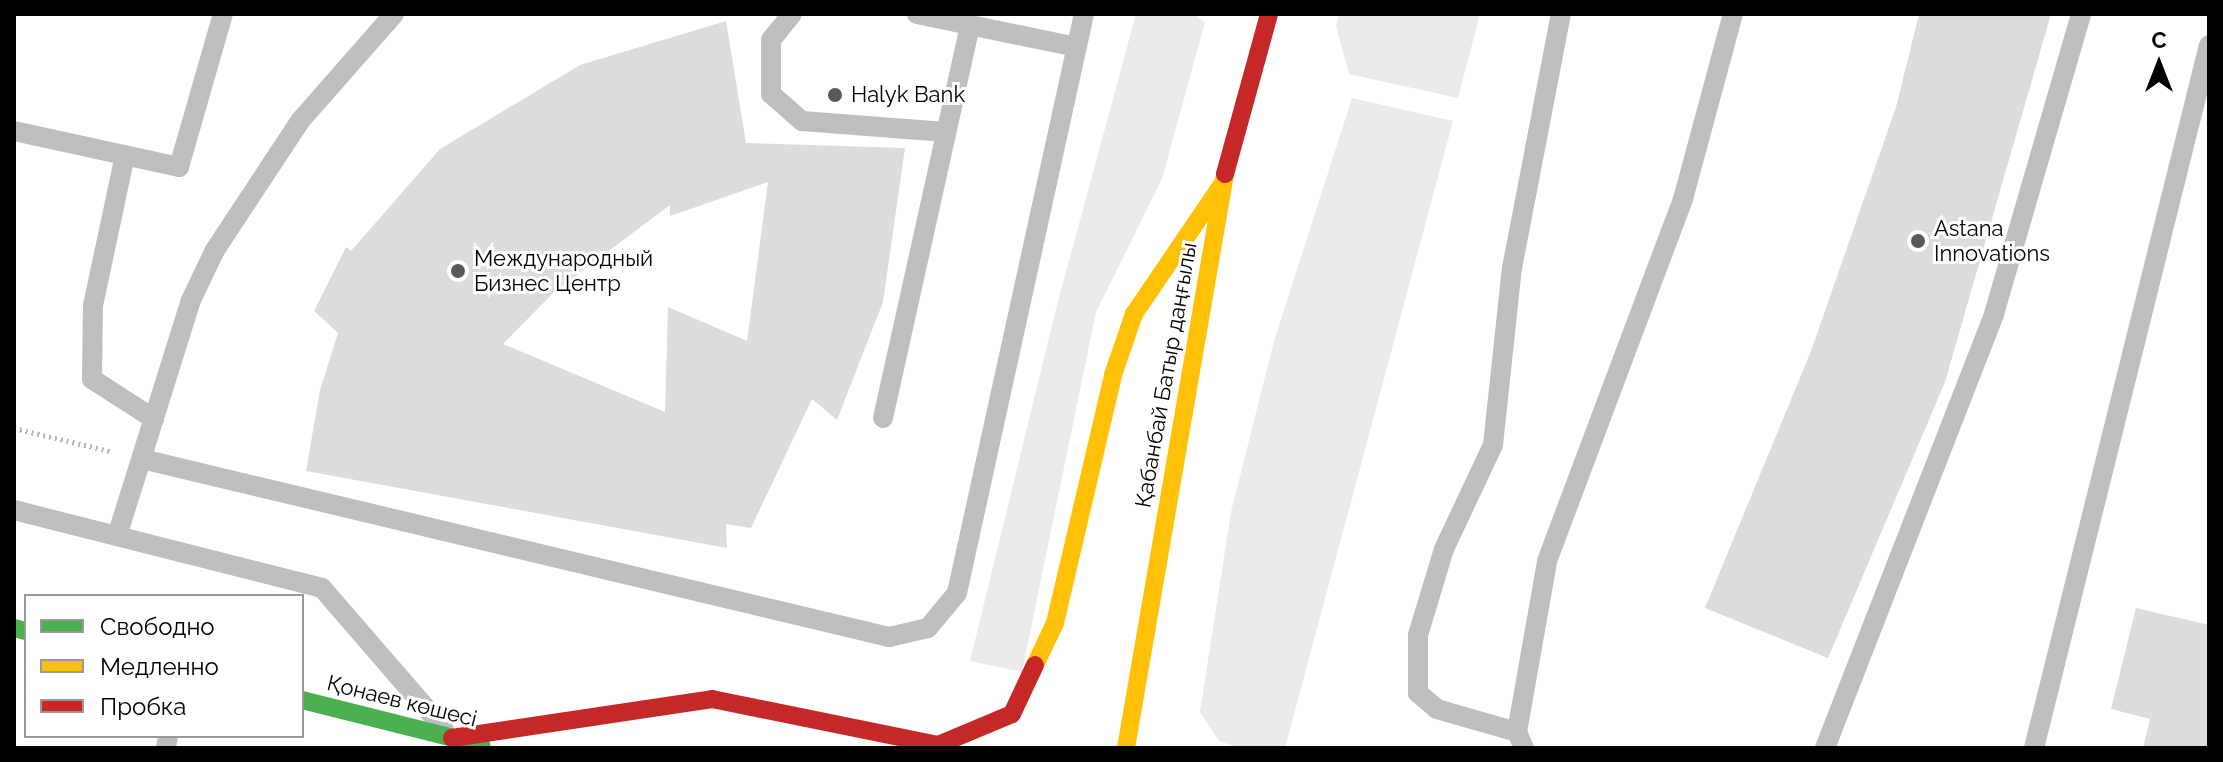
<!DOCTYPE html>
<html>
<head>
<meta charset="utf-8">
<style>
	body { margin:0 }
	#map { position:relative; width:2223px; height:762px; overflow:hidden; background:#fff; font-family:Raleway,sans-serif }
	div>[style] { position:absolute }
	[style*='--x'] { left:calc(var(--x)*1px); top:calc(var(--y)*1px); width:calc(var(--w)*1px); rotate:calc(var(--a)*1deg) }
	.green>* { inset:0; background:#eaeaea }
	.building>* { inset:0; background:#dcdcdc }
	.path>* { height:5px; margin-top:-2.5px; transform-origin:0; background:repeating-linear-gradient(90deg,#b8b8b8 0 2px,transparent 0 6px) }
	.lane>* { height:20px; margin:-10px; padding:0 10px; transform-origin:10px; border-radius:10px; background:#bebebe }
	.fast>* { height:18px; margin:-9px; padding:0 9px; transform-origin:9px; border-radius:9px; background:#4caf50 }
	.slow>* { height:18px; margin:-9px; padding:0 9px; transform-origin:9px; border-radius:9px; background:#ffc107 }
	.jam>* { height:18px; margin:-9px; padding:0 9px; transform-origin:9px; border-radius:9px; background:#c62828 }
	.dots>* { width:22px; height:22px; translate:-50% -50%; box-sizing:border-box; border:4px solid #fff; border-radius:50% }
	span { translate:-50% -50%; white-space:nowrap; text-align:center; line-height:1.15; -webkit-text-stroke:6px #fff; paint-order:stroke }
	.poi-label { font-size:22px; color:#000 }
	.left { translate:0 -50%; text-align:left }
	.street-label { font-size:22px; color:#000 }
	.frame { position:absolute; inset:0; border:16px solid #000; pointer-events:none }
	.legend { position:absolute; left:24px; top:594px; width:280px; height:144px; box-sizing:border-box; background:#fff; border:2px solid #999; margin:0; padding:10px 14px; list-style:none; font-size:24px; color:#000 }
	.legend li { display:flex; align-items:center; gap:16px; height:40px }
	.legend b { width:40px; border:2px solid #999 }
	.north { position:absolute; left:2119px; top:24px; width:80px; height:80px; -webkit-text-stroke:6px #fff; paint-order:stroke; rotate:0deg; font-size:22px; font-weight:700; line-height:32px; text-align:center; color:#000 }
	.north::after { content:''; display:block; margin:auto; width:28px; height:36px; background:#000; clip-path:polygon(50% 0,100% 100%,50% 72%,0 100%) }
</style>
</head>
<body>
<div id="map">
	<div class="green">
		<i style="clip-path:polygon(1136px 14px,1193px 14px,1205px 22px,1162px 179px,1096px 312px,1022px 672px,970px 661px,1057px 305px)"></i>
		<i style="clip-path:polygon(1339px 14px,1480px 14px,1458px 98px,1349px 74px,1336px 26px)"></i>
		<i style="clip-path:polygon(1352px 98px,1453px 121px,1285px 748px,1240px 748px,1219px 741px,1200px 712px,1231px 512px,1274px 341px)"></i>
	</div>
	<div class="building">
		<i style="clip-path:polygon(1919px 14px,2051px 14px,1945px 382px,1828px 658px,1705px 608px,1811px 351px,1896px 107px)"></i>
		<i style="clip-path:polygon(evenodd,726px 21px,746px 143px,905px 148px,883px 302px,837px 420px,812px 399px,751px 528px,726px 524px,727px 548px,306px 471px,320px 390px,338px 333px,314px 311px,346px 247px,351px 251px,440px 149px,580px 65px,726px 21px,768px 182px,747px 341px,668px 307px,665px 412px,503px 344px,554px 292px,670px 205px,670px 216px,768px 182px)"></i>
		<i style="clip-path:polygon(2136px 608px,2209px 625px,2209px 748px,2143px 748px,2150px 719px,2111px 709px)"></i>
	</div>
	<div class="path">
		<i style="--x:14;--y:428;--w:99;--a:13.5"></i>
	</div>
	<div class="lane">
		<i style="--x:792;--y:14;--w:33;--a:129"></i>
		<i style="--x:771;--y:40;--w:54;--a:90"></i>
		<i style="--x:771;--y:94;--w:41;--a:41.1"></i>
		<i style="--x:802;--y:121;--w:144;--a:4.4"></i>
		<i style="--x:917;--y:14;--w:163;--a:11.7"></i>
		<i style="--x:14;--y:131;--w:169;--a:12.3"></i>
		<i style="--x:179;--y:167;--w:159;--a:-74"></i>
		<i style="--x:125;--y:155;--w:153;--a:102"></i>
		<i style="--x:93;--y:305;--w:74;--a:90.8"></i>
		<i style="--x:92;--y:379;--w:74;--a:32.8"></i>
		<i style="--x:883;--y:418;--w:403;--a:-77.5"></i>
		<i style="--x:142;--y:459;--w:768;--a:13.4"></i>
		<i style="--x:889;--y:637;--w:40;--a:-13"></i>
		<i style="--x:928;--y:628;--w:45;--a:-50.4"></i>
		<i style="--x:957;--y:593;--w:593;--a:-77.63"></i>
		<i style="--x:14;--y:510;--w:318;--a:14.2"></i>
		<i style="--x:322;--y:588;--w:186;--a:49.1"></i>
		<i style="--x:117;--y:536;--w:247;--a:-72.6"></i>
		<i style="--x:191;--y:300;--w:55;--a:-64.4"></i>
		<i style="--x:215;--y:250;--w:154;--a:-56.6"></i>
		<i style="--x:300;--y:121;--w:142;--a:-48.7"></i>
		<i style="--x:1517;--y:732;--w:83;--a:-164"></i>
		<i style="--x:1437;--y:709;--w:25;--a:-140"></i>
		<i style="--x:1418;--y:693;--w:58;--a:-90"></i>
		<i style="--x:1418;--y:635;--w:90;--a:-73.2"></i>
		<i style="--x:1444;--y:549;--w:115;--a:-64.8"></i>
		<i style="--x:1493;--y:445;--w:178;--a:-83.9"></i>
		<i style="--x:1512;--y:268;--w:259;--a:-79.1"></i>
		<i style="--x:166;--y:748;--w:12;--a:-81"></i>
		<i style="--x:1524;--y:748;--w:17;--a:-114"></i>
		<i style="--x:1517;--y:732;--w:174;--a:-80"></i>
		<i style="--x:1547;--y:561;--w:387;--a:-69.4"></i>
		<i style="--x:1683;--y:199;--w:192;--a:-74.9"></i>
		<i style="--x:1825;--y:748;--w:466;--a:-68.7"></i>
		<i style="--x:1994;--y:314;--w:312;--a:-73.8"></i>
		<i style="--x:2034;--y:748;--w:724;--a:-76.02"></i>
	</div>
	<div class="fast">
		<i style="--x:14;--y:628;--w:12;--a:14"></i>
		<i style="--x:302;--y:700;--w:185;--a:14.1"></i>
	</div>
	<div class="slow">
		<i style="--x:1035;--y:665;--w:47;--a:-64.5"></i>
		<i style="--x:1055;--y:623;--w:255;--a:-76.8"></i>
		<i style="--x:1113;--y:375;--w:65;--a:-71"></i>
		<i style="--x:1134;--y:314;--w:158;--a:-55.8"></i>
		<i style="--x:1126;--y:748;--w:582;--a:-80.21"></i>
	</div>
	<div class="jam">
		<i style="--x:1225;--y:174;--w:166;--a:-74.6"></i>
		<i style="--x:452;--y:738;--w:263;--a:-8.5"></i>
		<i style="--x:712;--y:699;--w:231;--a:11.5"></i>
		<i style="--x:938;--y:745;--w:80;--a:-22.7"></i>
		<i style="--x:1012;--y:714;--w:54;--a:-64.9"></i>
	</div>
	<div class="dots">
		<i style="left:835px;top:95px;background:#595959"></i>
		<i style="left:1918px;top:241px;background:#595959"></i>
		<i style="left:458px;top:271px;background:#595959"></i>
	</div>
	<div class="poi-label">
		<span class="left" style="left:851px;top:95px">Halyk Bank</span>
		<span class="left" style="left:1934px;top:241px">Astana<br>Innovations</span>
		<span class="left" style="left:474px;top:271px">Международный<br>Бизнес Центр</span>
	</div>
	<div class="street-label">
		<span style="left:1166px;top:375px;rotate:-80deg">Қабанбай Батыр даңғылы</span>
		<span style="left:402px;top:701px;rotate:14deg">Қонаев көшесі</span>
	</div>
	<div class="frame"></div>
	<ul class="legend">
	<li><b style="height:10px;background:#4caf50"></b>Свободно</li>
	<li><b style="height:10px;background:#ffc107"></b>Медленно</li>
	<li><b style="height:10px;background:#c62828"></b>Пробка</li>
	</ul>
	<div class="north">С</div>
</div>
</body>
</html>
